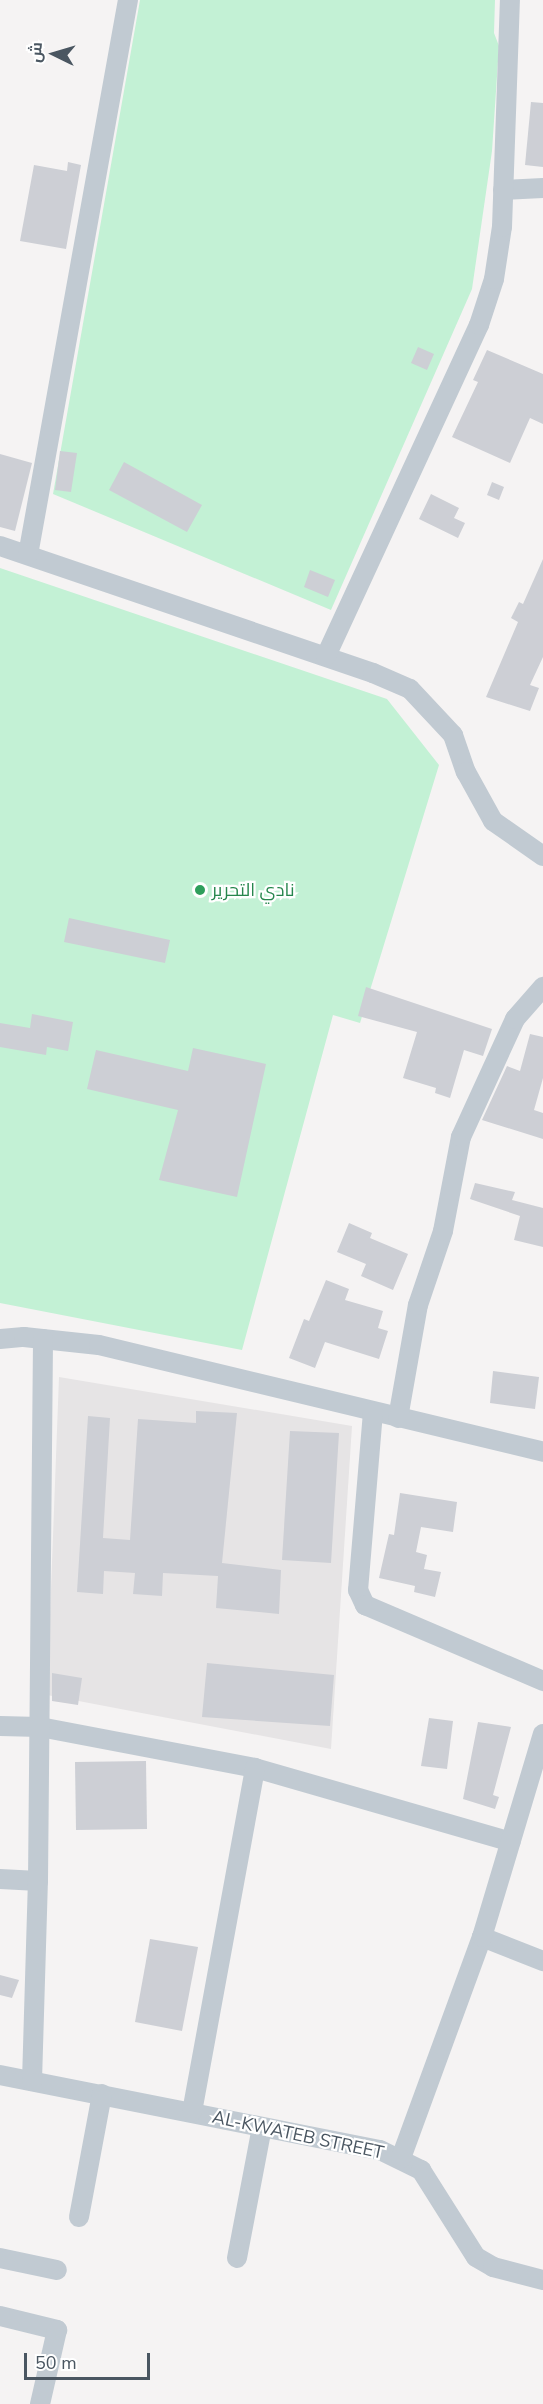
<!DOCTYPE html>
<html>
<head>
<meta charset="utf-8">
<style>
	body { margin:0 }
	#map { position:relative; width:543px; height:2404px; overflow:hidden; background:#f5f3f3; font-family:"Nunito Sans",Cairo,sans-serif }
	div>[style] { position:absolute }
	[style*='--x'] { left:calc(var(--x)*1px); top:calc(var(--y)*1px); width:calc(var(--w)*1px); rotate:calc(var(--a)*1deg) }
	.education>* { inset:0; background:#e6e4e5 }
	.green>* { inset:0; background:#c3f1d5 }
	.building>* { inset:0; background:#cdcfd5 }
	.minor>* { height:20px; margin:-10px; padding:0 10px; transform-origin:10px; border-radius:10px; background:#c1cad2 }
	.dots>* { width:16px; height:16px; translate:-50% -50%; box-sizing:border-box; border:3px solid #fff; border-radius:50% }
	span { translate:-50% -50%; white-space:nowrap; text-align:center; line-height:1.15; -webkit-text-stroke:4.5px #fff; paint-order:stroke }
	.leisure-label { font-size:18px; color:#27864d }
	.left { translate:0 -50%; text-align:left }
	.street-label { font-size:18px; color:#4a5661 }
	.north { position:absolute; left:24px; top:24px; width:60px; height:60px; -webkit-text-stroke:4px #fff; paint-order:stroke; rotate:275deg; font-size:16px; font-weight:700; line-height:24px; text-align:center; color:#4a5661 }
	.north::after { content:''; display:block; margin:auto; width:21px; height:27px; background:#4a5661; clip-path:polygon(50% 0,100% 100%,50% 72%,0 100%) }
	.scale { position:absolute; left:24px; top:2353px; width:126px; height:27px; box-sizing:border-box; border:3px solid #4a5661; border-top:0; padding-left:8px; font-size:18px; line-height:21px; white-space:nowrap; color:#4a5661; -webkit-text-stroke:4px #fff; paint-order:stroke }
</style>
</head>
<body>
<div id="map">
	<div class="education">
		<i style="clip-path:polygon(59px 1377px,352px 1426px,331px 1749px,47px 1695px)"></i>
	</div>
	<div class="green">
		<i style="clip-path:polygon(140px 0,495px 0,494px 33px,499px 46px,492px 151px,472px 289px,331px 610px,53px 494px)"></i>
		<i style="clip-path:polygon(0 568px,387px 699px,439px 765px,360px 1023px,333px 1015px,242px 1350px,0 1303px)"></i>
	</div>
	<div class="building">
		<i style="clip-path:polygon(531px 102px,543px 103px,543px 167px,525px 165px)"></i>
		<i style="clip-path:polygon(68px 162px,81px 165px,66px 249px,20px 241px,34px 165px,67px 171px)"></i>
		<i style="clip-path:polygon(418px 347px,434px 354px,427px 370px,411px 363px)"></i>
		<i style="clip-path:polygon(487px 350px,543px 374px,543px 424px,530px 418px,510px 463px,452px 437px,478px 382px,473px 380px)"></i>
		<i style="clip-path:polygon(60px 451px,77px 453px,71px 492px,55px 490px)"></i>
		<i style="clip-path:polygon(0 454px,32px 463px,15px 531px,0 527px)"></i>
		<i style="clip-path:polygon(124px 462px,202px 505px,187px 532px,109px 490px)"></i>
		<i style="clip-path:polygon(492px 482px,504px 487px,499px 500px,487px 495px)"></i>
		<i style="clip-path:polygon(431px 494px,459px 508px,454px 518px,465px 523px,458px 538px,419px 519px)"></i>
		<i style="clip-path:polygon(543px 559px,543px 657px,530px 685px,539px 688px,530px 711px,486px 697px,518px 622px,511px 618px,519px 602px,523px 604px)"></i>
		<i style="clip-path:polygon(310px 570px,335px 580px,328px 597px,304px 587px)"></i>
		<i style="clip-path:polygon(69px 918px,170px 940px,165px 963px,64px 942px)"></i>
		<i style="clip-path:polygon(366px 987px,492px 1029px,483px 1056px,464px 1050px,450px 1098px,435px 1093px,436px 1088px,403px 1078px,417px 1032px,358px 1016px)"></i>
		<i style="clip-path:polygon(32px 1014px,73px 1022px,68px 1051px,47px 1047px,46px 1055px,0 1047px,0 1023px,30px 1028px)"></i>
		<i style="clip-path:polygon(530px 1034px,543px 1037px,543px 1078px,534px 1110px,543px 1113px,543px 1139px,482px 1120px,507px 1066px,520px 1071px)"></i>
		<i style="clip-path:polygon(193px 1048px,266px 1064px,237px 1197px,159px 1180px,178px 1110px,87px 1089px,96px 1050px,188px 1071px)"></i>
		<i style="clip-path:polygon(475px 1183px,515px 1192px,512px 1200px,543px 1208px,543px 1247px,514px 1240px,520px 1216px,470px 1199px)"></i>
		<i style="clip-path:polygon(349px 1223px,372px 1233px,370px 1238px,408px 1254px,393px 1290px,361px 1276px,366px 1264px,337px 1252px)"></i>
		<i style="clip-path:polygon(326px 1280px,349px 1289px,345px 1300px,383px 1311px,378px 1328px,388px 1331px,379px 1359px,325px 1342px,315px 1368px,289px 1358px,304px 1319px,309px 1321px)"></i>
		<i style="clip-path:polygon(493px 1371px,539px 1377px,535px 1409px,490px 1403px)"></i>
		<i style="clip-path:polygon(196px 1411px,237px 1413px,222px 1563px,281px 1570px,279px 1614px,216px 1608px,218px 1576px,163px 1573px,162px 1596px,133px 1594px,135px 1573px,104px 1571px,103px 1594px,77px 1592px,88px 1416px,110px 1418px,103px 1538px,130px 1540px,138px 1419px,196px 1423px)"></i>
		<i style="clip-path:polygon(290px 1431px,339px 1433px,331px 1563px,282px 1560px)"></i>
		<i style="clip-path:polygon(400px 1493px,457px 1502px,453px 1532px,421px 1527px,416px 1552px,427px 1555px,424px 1569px,441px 1572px,435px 1597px,414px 1592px,415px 1586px,379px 1578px,389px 1534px,394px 1535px)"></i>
		<i style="clip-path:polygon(207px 1663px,334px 1675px,330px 1726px,202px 1717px)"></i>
		<i style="clip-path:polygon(52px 1673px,82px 1678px,78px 1705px,52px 1701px)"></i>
		<i style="clip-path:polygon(429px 1718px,453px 1721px,447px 1769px,421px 1766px)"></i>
		<i style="clip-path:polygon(478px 1722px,511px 1727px,493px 1795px,499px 1797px,495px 1809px,463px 1799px)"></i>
		<i style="clip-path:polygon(146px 1761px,147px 1829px,76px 1830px,75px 1762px)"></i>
		<i style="clip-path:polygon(150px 1939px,198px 1947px,182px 2031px,135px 2022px)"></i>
		<i style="clip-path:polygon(0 1975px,19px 1980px,12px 1998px,0 1995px)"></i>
	</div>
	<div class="minor">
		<i style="--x:503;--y:190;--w:40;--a:-2.9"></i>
		<i style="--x:0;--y:546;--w:394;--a:18.8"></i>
		<i style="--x:373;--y:673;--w:40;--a:23.4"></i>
		<i style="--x:410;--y:689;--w:63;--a:46.9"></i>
		<i style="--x:453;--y:735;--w:39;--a:71"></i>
		<i style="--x:466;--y:772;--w:56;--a:61.1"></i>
		<i style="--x:493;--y:821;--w:61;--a:35"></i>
		<i style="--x:28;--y:555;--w:564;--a:-79.79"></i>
		<i style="--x:326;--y:656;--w:365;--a:-65.2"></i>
		<i style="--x:479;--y:325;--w:48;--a:-71.9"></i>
		<i style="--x:494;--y:279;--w:53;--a:-81.3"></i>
		<i style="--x:502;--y:227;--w:227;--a:-88"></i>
		<i style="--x:0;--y:1339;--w:24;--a:-5"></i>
		<i style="--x:24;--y:1337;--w:75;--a:6.1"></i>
		<i style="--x:99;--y:1345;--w:457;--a:13.5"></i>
		<i style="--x:373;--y:1412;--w:179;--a:94.8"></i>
		<i style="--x:358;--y:1590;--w:17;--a:65"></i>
		<i style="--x:365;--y:1605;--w:194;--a:23.1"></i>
		<i style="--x:398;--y:1418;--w:115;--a:-80"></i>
		<i style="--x:418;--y:1305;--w:78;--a:-71.3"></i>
		<i style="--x:443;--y:1231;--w:96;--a:-79.2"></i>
		<i style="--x:461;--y:1137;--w:130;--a:-65.4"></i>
		<i style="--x:515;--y:1019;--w:43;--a:-48.8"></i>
		<i style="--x:0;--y:1726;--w:40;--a:1.4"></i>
		<i style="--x:40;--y:1727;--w:219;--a:10.8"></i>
		<i style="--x:255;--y:1768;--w:266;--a:16.1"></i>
		<i style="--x:0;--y:1879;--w:38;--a:3"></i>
		<i style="--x:482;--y:1937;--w:66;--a:21.5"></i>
		<i style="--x:0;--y:2075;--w:387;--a:11.2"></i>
		<i style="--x:380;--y:2150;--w:46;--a:26"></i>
		<i style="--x:421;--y:2170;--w:103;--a:57.7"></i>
		<i style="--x:476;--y:2257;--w:20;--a:30"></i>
		<i style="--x:493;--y:2267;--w:52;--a:14.6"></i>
		<i style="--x:32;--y:2081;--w:200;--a:-88.3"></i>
		<i style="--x:38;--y:1881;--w:542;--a:-89.47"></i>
		<i style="--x:192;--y:2112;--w:350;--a:-79.6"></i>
		<i style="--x:401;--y:2158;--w:235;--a:-69.9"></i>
		<i style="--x:482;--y:1937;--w:212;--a:-73.3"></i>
		<i style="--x:79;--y:2217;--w:125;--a:-79.4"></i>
		<i style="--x:0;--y:2258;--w:58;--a:11.9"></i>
		<i style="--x:237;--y:2258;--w:133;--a:-79.2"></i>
		<i style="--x:0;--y:2316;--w:59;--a:13.8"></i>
		<i style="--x:57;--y:2330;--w:76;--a:102.9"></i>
	</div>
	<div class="dots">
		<i style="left:200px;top:890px;background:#2e9e5b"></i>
	</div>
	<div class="leisure-label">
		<span class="left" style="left:212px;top:890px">نادي التحرير</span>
	</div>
	<div class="street-label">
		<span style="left:298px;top:2135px;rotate:12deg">AL-KWATEB STREET</span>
	</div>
	<div class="north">ش</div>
	<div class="scale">50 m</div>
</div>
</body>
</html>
